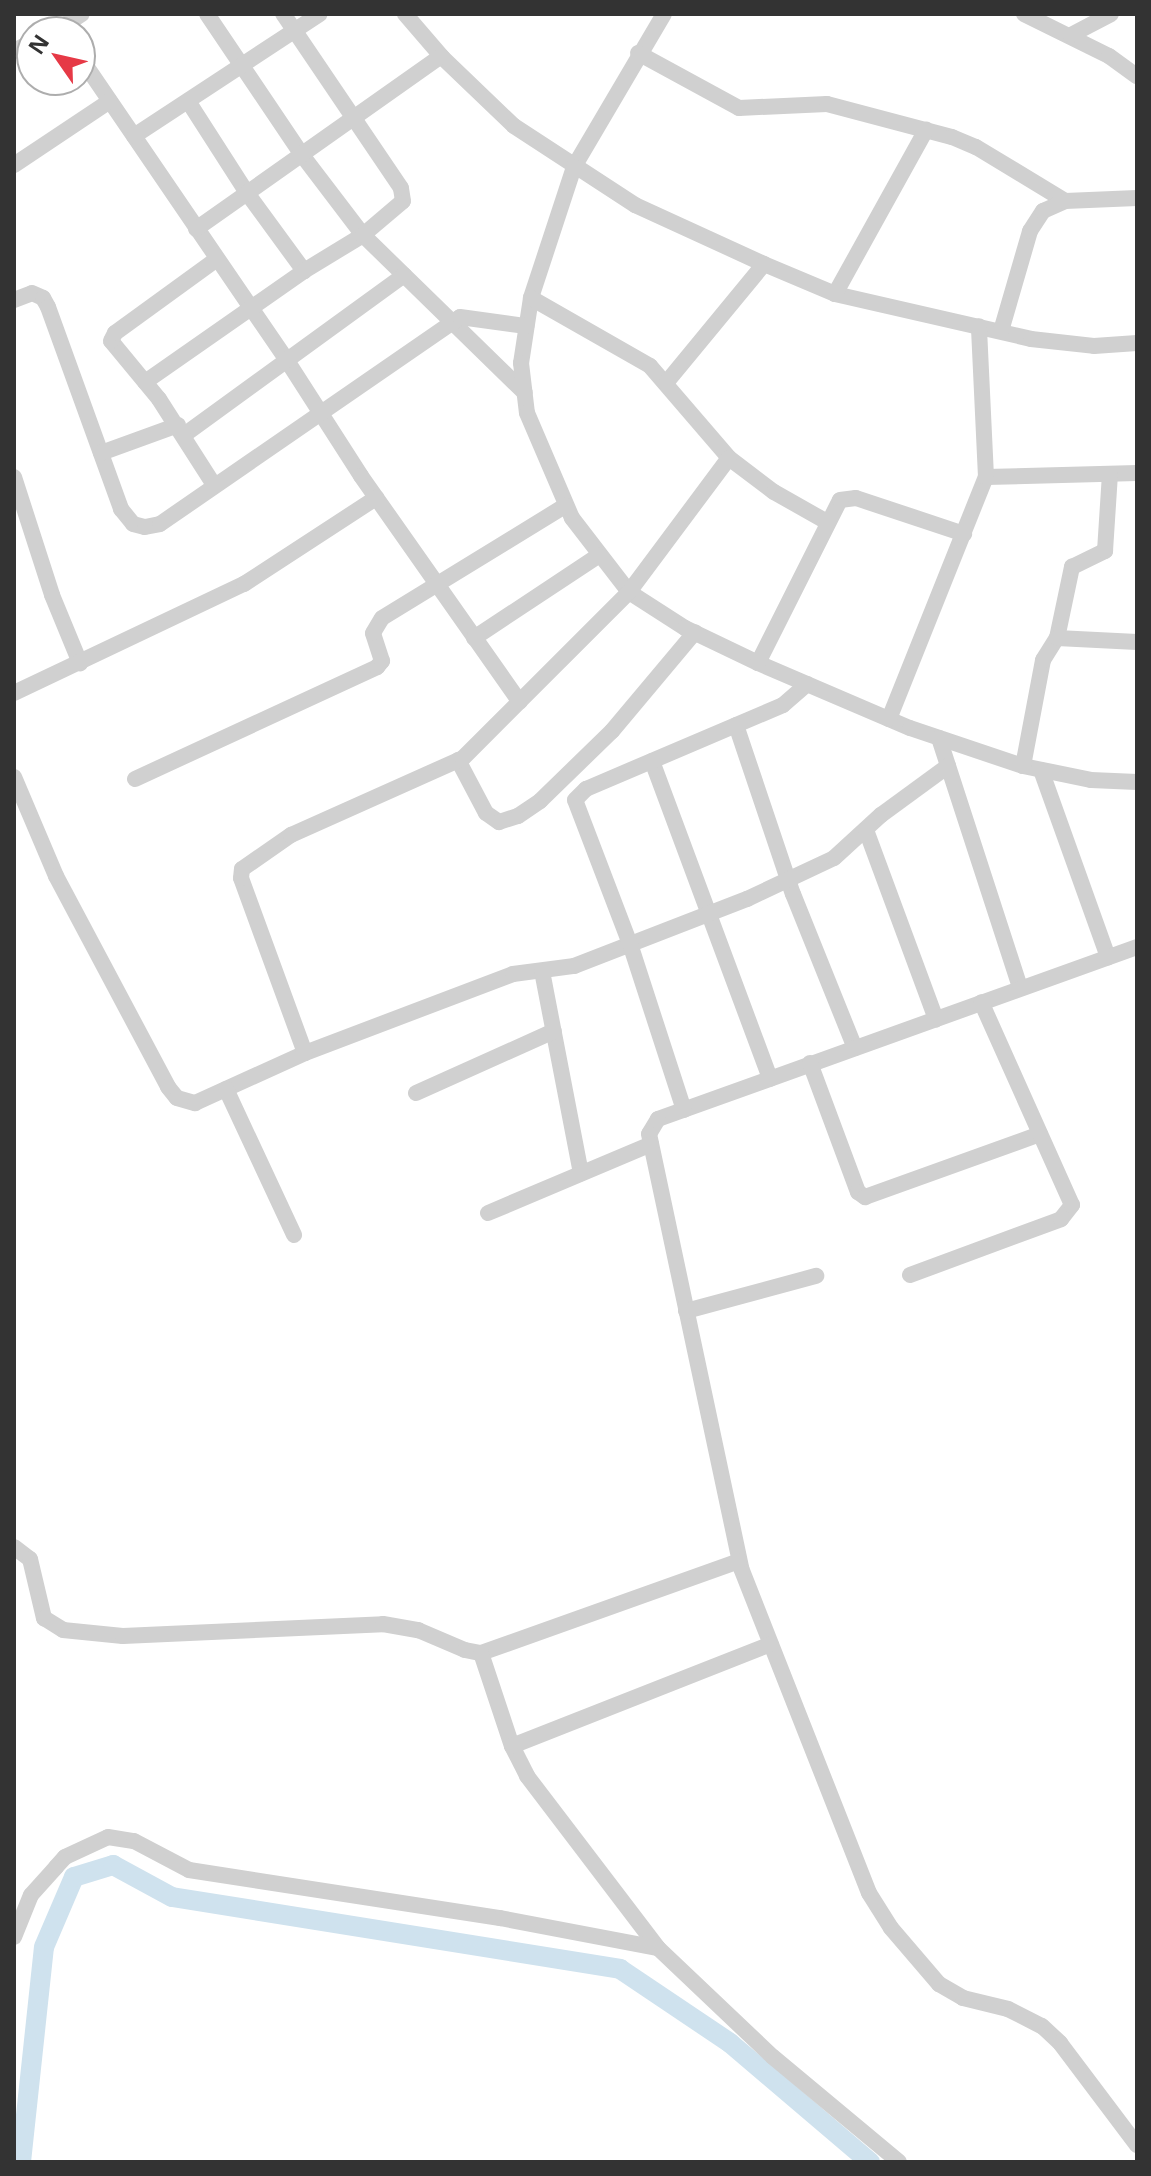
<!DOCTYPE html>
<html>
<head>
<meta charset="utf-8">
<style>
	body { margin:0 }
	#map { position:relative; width:1151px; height:2176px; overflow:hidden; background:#fff; font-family:"Noto Sans",sans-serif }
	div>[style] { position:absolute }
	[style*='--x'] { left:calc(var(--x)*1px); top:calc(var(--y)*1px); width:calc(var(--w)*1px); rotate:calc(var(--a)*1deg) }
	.canal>* { height:20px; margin:-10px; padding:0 10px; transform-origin:10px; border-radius:10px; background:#cfe2ee }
	.minor>* { height:16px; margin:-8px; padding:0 8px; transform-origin:8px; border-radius:8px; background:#d0d0d0 }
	span { translate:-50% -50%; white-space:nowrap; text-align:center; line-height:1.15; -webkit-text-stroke:8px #fff; paint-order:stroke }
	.frame { position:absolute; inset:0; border:16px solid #333; pointer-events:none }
	.north { position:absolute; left:16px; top:16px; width:80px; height:80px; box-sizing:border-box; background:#fff; border:2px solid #adadad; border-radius:50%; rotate:304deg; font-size:22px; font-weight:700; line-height:32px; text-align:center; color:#333 }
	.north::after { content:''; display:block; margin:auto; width:28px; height:36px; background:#e63946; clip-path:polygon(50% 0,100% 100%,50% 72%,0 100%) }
</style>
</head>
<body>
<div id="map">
	<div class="canal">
		<i style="--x:21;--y:2162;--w:216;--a:-83.9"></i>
		<i style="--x:44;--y:1947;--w:76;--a:-66.8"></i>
		<i style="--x:74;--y:1877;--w:41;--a:-17.1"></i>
		<i style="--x:113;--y:1865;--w:67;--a:28.5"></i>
		<i style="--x:172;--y:1897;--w:454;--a:9.1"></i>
		<i style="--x:620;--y:1969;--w:133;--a:33.9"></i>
		<i style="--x:730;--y:2043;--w:184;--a:40.4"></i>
	</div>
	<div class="minor">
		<i style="--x:207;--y:14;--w:170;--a:56"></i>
		<i style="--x:302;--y:155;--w:101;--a:52.7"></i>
		<i style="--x:363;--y:235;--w:226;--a:44.3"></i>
		<i style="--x:405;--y:14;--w:58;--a:49.2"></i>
		<i style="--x:443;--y:58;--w:98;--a:43.8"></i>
		<i style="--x:514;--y:126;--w:145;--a:33.1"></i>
		<i style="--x:635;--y:205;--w:142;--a:24.6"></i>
		<i style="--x:764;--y:264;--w:77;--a:22.9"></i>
		<i style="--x:835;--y:294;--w:201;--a:12.9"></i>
		<i style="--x:1031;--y:339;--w:63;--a:6.3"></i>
		<i style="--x:1094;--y:346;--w:43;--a:-4"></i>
		<i style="--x:664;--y:14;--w:178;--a:120.5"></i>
		<i style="--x:574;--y:167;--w:138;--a:108.2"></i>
		<i style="--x:531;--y:298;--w:66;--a:98.7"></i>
		<i style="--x:521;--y:363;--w:50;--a:83.2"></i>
		<i style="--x:527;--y:413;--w:114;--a:66.8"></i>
		<i style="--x:572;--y:518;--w:93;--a:52.4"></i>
		<i style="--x:629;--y:592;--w:67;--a:32.7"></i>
		<i style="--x:685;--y:628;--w:81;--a:25.6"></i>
		<i style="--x:758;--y:663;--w:165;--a:23.2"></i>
		<i style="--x:910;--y:728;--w:119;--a:18.6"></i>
		<i style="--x:1023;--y:766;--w:69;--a:11.6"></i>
		<i style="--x:1091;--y:780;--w:46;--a:2.5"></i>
		<i style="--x:1024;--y:14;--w:95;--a:26.3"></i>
		<i style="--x:1109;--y:56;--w:34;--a:36"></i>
		<i style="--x:54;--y:32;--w:33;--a:-33"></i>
		<i style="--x:1071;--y:35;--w:45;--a:-27.7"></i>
		<i style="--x:14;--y:51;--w:20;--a:-27"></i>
		<i style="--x:638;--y:53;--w:115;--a:28.6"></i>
		<i style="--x:739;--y:108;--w:88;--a:-2.6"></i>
		<i style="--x:827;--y:104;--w:129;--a:14.8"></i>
		<i style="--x:952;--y:137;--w:26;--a:23"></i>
		<i style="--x:976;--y:147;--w:104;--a:31.2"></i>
		<i style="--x:80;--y:57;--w:366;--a:55.7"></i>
		<i style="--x:286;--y:359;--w:139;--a:57.3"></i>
		<i style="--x:361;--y:476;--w:276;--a:54.9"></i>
		<i style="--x:188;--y:101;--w:109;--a:57.3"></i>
		<i style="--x:247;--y:193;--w:97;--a:53.8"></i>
		<i style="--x:134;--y:136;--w:222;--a:-33.3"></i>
		<i style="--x:14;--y:165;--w:115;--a:-33.7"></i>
		<i style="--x:196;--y:229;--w:300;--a:-35.2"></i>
		<i style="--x:835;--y:294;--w:188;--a:-61"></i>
		<i style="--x:531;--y:298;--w:137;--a:29.7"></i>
		<i style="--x:650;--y:366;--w:121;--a:49.3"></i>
		<i style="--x:729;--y:458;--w:56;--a:37.1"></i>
		<i style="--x:774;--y:492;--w:61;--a:29.5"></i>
		<i style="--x:14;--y:300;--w:19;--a:-21"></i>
		<i style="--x:32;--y:293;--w:12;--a:24"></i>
		<i style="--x:43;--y:298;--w:10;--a:61"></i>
		<i style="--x:48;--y:307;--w:215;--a:70.1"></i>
		<i style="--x:121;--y:509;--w:19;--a:51"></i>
		<i style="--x:133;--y:524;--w:12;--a:14"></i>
		<i style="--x:145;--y:527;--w:15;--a:-11"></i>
		<i style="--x:160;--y:524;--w:364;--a:-34.6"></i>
		<i style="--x:460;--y:317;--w:67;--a:7.8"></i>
		<i style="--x:1001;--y:331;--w:104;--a:-73.8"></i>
		<i style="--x:1030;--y:231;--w:24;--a:-57"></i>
		<i style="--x:1043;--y:211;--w:24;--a:-24"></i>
		<i style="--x:1065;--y:201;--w:72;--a:-2.4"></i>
		<i style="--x:145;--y:382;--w:194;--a:-34.9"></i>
		<i style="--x:304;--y:271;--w:69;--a:-31.4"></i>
		<i style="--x:363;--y:235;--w:52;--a:-40.4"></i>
		<i style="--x:403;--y:201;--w:13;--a:-99"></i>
		<i style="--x:401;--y:188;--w:210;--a:-124.1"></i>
		<i style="--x:666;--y:383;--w:154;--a:-50.5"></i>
		<i style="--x:184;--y:435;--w:272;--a:-36"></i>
		<i style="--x:101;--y:453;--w:82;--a:-20"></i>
		<i style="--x:14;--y:477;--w:124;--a:72.1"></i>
		<i style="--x:52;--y:595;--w:74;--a:67.6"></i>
		<i style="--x:986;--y:477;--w:151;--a:-1.5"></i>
		<i style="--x:214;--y:485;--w:102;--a:-122.6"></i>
		<i style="--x:159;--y:399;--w:75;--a:-129.6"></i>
		<i style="--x:111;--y:341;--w:9;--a:-63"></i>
		<i style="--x:115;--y:333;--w:126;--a:-36"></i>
		<i style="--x:474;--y:638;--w:149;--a:-33.5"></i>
		<i style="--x:1057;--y:638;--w:73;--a:-78.1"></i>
		<i style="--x:1072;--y:567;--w:37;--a:-26"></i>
		<i style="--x:1105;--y:551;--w:77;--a:-86.3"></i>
		<i style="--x:758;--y:663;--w:182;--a:-63.3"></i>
		<i style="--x:840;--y:500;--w:16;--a:-7"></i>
		<i style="--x:856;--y:498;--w:114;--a:18.4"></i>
		<i style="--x:14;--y:693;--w:255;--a:-25.4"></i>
		<i style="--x:244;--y:584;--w:158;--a:-33.1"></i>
		<i style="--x:889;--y:719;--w:261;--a:-68.2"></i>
		<i style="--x:986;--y:477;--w:151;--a:-92.7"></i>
		<i style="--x:736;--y:725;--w:178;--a:71.4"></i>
		<i style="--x:793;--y:894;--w:166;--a:68.1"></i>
		<i style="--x:939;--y:738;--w:263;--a:72"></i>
		<i style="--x:458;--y:760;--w:60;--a:62.2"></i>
		<i style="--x:486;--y:813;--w:16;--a:35"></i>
		<i style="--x:499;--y:822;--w:20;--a:-18"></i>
		<i style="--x:518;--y:816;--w:27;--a:-34"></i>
		<i style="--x:540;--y:801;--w:100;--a:-44.2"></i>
		<i style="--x:612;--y:731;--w:129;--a:-50"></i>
		<i style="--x:652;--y:761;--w:339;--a:69.6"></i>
		<i style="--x:1023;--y:766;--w:108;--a:-79.3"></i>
		<i style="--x:1043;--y:660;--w:26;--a:-58"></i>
		<i style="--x:1057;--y:638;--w:80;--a:2.9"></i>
		<i style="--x:1041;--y:770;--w:199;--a:70.3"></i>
		<i style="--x:14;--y:777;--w:108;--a:67"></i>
		<i style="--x:56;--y:876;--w:239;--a:62"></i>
		<i style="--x:168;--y:1087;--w:14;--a:51"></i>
		<i style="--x:177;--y:1098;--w:19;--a:16"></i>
		<i style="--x:195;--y:1103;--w:121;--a:-24.4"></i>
		<i style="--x:305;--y:1053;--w:222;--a:-20.8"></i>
		<i style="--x:513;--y:974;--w:62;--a:-7.5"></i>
		<i style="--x:574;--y:966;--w:186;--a:-21.2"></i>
		<i style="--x:747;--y:899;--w:96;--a:-25.2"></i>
		<i style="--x:834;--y:858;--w:64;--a:-42.5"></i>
		<i style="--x:881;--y:815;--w:83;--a:-36.2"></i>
		<i style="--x:135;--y:779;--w:267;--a:-24.8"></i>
		<i style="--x:377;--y:667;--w:8;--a:-50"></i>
		<i style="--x:382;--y:661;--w:29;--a:-108"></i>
		<i style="--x:373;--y:633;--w:17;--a:-59"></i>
		<i style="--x:382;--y:618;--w:215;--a:-31.5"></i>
		<i style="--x:866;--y:830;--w:202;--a:69.7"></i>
		<i style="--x:1137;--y:947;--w:509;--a:160.25"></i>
		<i style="--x:658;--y:1119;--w:17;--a:121"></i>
		<i style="--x:649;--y:1134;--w:444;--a:78"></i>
		<i style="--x:741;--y:1568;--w:349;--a:68.5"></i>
		<i style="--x:869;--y:1893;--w:41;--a:57.8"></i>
		<i style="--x:891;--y:1928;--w:74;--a:49.4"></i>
		<i style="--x:939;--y:1984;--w:28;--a:30"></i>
		<i style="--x:963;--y:1998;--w:46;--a:13.7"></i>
		<i style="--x:1008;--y:2009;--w:38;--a:27"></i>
		<i style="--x:1042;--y:2026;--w:25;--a:43"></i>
		<i style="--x:1060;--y:2043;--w:128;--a:53"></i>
		<i style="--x:542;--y:971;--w:206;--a:79.1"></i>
		<i style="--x:305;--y:1053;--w:186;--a:-110.1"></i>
		<i style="--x:241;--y:878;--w:9;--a:-84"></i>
		<i style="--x:242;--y:869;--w:60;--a:-34.8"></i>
		<i style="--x:291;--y:835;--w:188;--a:-24.1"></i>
		<i style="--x:463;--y:758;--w:235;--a:-45"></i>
		<i style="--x:629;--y:592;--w:167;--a:-53.3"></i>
		<i style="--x:810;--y:1063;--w:138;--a:69.6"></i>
		<i style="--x:858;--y:1192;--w:9;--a:36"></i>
		<i style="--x:865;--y:1197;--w:186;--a:-19.8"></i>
		<i style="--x:226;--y:1089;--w:161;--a:65"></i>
		<i style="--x:416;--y:1093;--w:151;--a:-24.2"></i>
		<i style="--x:684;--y:1110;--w:175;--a:-108"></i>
		<i style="--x:630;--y:944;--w:154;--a:-110.9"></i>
		<i style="--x:575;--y:800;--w:16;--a:-45"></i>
		<i style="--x:586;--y:789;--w:214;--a:-23.1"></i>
		<i style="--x:783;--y:705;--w:32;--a:-41"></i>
		<i style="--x:488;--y:1213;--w:177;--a:-22.9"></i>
		<i style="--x:910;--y:1275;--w:161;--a:-20.3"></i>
		<i style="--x:1061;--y:1219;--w:18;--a:-52"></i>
		<i style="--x:1072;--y:1205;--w:222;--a:-114.1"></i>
		<i style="--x:686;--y:1311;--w:135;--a:-15.1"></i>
		<i style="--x:14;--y:1547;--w:20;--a:37"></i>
		<i style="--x:30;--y:1559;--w:61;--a:76.7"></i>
		<i style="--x:44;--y:1618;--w:22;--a:32"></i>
		<i style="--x:63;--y:1630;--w:60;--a:5.7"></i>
		<i style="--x:123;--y:1636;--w:260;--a:-2.6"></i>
		<i style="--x:383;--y:1624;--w:36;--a:10"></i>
		<i style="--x:418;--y:1630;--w:51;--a:23.1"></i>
		<i style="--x:465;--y:1650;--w:16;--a:11"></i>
		<i style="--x:481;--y:1653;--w:274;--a:-19.6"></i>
		<i style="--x:481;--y:1653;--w:98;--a:71.6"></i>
		<i style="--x:512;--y:1746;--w:34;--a:63"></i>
		<i style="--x:527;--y:1776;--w:216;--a:52.7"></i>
		<i style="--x:658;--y:1948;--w:158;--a:43.5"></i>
		<i style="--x:773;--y:2057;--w:164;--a:39.8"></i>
		<i style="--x:512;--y:1746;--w:278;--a:-21.5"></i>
		<i style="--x:14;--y:1937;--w:45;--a:-68"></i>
		<i style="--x:31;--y:1895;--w:38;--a:-48"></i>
		<i style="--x:56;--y:1867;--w:13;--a:-48"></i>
		<i style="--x:65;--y:1857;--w:47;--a:-24.9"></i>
		<i style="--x:108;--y:1837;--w:26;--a:9"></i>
		<i style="--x:134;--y:1841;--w:62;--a:27.8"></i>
		<i style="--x:189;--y:1870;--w:315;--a:8.8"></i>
		<i style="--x:500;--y:1918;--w:161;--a:10.8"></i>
	</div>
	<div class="frame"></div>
	<div class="north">N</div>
</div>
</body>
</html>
